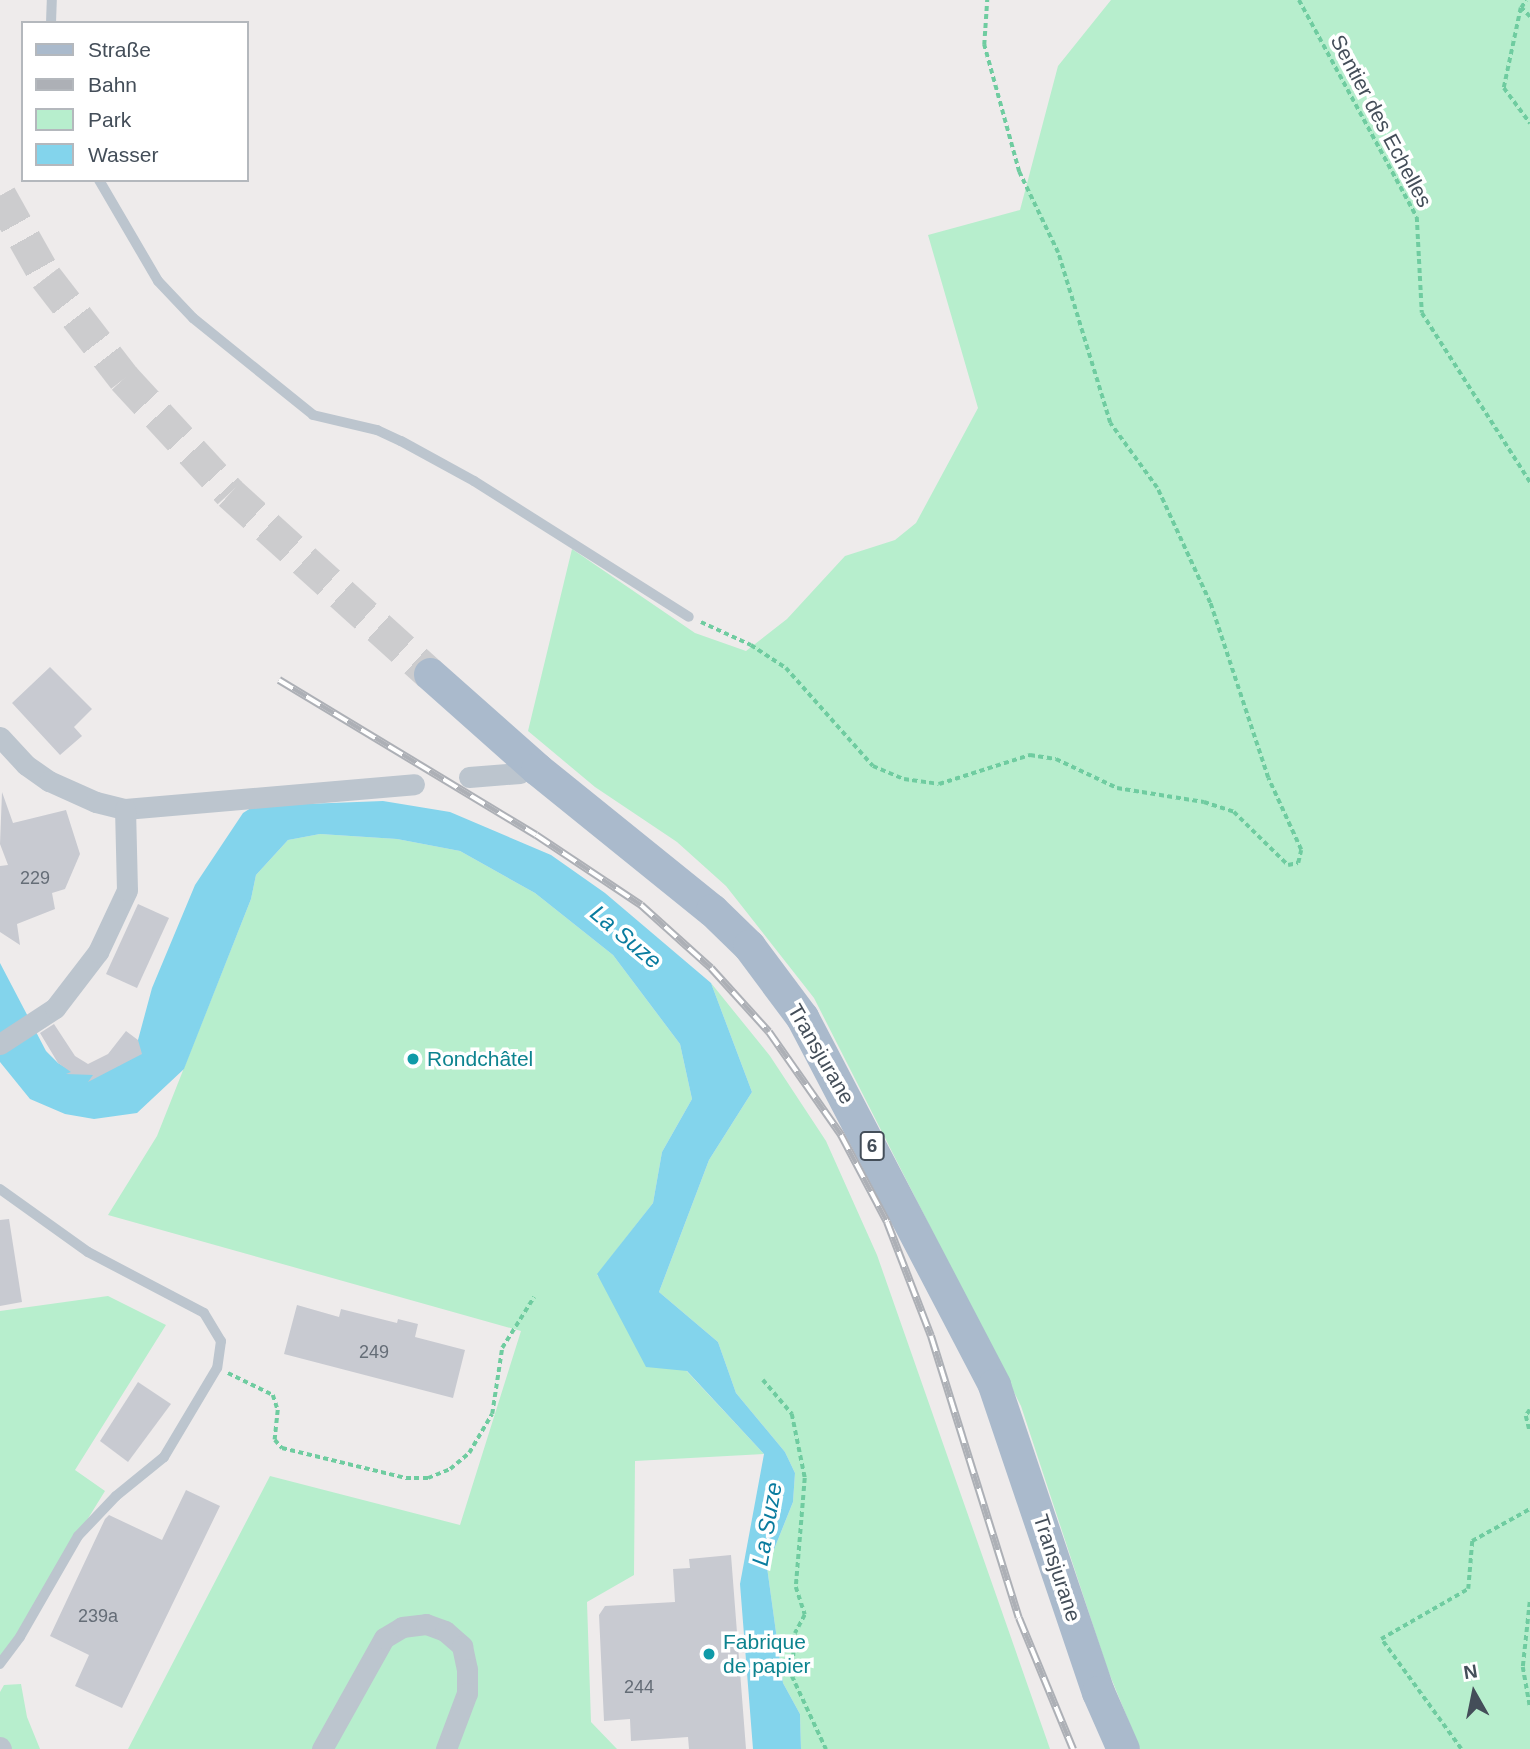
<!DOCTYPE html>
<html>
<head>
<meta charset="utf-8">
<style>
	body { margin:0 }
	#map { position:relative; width:1530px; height:1749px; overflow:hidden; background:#eeebeb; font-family:Arial,sans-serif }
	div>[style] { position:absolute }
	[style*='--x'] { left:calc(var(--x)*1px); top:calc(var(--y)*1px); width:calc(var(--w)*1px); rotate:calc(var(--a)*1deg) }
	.green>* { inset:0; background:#b7eecd }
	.water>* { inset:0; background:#83d4ec }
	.building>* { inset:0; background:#c8cad1 }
	.primary-tunnel>* { height:33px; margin-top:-16.5px; transform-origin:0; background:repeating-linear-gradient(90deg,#ccccce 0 33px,transparent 0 50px) }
	.path>* { height:3.5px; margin-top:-1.75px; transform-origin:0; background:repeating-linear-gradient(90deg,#6fcca0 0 5px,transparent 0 8.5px) }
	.lane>* { height:10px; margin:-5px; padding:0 5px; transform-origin:5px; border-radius:5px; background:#bcc5ce }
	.street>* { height:21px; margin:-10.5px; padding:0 10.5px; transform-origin:10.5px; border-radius:10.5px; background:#bcc5ce }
	.primary>* { height:33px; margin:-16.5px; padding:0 16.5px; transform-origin:16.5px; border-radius:16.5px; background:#aabacc }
	.rail>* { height:8px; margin-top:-4px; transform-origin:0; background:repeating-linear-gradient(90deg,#fff 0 16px,#adb0b6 0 32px); box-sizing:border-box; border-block:2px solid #adb0b6 }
	.dots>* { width:19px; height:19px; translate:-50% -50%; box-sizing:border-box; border:4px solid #fff; border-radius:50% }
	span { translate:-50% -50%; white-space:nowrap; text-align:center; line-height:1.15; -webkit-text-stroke:7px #fff; paint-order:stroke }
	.number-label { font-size:18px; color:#656d77 }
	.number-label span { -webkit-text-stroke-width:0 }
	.shield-label span { padding:2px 5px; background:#fff; border:2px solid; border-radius:5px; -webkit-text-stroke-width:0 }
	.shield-label { font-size:19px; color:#444e59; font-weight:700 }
	.street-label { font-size:21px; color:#444e59 }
	.culture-label { font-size:21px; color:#0d838f }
	.left { translate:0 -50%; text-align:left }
	.water-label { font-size:23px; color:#0a7c9f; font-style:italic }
	.legend { position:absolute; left:21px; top:21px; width:228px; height:161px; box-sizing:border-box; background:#fff; border:2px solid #b4b8bd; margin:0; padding:9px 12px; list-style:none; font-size:21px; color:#444e59 }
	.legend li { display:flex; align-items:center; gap:14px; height:35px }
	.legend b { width:35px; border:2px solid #b4b8bd }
	.north { position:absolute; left:1439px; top:1658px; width:70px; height:70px; -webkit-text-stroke:5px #fff; paint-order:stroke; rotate:351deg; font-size:19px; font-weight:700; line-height:28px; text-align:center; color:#444e59 }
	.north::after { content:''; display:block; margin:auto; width:24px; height:32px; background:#444e59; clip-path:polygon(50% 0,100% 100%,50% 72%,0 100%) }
</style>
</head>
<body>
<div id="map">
	<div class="green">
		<i style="clip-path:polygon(1111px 0,1530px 0,1530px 1749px,1140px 1749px,1107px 1668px,1021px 1406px,814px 998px,726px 886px,677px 842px,595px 787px,528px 731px,572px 549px,695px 633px,746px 651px,787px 619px,845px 556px,895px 540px,916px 523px,978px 408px,928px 235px,1020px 210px,1058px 66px)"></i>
		<i style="clip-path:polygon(320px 834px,397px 839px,460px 851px,535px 893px,613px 955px,680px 1044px,692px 1099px,662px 1152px,653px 1203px,597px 1275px,764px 1454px,635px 1461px,634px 1575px,587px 1602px,591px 1722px,617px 1749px,128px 1749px,270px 1476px,460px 1525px,521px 1331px,108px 1215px,157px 1136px,251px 899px,256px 875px,288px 840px)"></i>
		<i style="clip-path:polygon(711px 983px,770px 1056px,826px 1141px,877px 1255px,1050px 1749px,801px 1749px,800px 1714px,783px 1683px,767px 1567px,793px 1502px,795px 1473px,785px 1452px,736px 1393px,718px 1342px,659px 1292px,709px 1160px,752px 1092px)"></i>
		<i style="clip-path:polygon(108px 1296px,166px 1325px,75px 1470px,105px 1491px,0 1661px,0 1311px)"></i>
		<i style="clip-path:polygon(21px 1684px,27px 1717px,40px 1749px,0 1749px,0 1692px,4px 1685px)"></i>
	</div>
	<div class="water">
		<i style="clip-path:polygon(383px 801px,450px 812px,551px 855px,605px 893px,711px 983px,752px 1092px,709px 1160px,659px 1292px,718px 1342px,736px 1393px,785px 1452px,795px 1473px,793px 1502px,767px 1567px,783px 1683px,800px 1714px,801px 1749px,753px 1749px,740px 1584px,764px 1454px,687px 1371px,646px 1367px,597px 1274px,653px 1203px,662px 1152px,692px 1099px,680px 1044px,613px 955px,535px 893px,460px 851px,397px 839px,320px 834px,288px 840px,256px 875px,251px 899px,184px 1069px,137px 1113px,94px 1119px,65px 1114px,30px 1099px,0 1062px,0 963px,46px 1051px,58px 1063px,77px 1074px,120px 1065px,138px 1040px,152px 988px,195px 885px,243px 813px,254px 806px)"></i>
	</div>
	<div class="building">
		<i style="clip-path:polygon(50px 667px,92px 709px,74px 727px,82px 736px,60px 755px,12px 703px)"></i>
		<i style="clip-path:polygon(2px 792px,13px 823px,66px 810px,80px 854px,65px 889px,52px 893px,55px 909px,17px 924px,20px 945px,0 932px,0 866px,8px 865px,0 844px)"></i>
		<i style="clip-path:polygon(138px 904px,169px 918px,137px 988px,106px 974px)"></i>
		<i style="clip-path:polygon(54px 1024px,75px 1056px,88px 1064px,108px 1054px,126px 1031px,138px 1040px,142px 1054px,88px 1082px,93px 1075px,66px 1074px,71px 1072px,58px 1063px,40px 1033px)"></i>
		<i style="clip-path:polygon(9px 1219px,22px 1302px,0 1306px,0 1220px)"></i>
		<i style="clip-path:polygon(297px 1305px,339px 1317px,341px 1309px,397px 1323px,398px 1319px,418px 1324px,415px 1337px,465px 1350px,453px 1398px,284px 1354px)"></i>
		<i style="clip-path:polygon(138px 1382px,171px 1404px,128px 1462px,100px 1441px)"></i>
		<i style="clip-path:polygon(186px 1490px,220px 1506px,122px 1708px,75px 1686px,89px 1655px,50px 1636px,105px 1519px,109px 1515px,162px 1540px)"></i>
		<i style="clip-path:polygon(731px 1555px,746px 1749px,689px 1749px,688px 1737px,631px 1741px,630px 1719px,604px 1721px,599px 1615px,605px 1606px,675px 1602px,673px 1569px,690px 1568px,689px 1559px)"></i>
	</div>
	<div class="primary-tunnel">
		<i style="--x:0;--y:195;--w:94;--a:60.7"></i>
		<i style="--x:46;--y:277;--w:128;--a:52.3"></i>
		<i style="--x:124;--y:378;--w:156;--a:47.3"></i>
		<i style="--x:230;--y:493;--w:270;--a:42.1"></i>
	</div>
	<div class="path">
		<i style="--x:1299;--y:0;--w:247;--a:61.5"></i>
		<i style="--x:1417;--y:217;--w:96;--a:87"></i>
		<i style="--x:1422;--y:313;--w:201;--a:57.4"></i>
		<i style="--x:1521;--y:8;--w:9;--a:-58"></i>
		<i style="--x:1530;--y:17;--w:13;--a:-135"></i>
		<i style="--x:1521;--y:8;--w:82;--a:102"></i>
		<i style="--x:1504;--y:88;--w:44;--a:53.4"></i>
		<i style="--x:701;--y:622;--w:55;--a:24.7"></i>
		<i style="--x:751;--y:645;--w:42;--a:33.3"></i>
		<i style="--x:786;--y:668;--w:131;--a:48.4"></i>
		<i style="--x:873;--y:766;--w:34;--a:23"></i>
		<i style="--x:904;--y:779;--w:35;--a:8"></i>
		<i style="--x:939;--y:784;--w:96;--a:-17.7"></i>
		<i style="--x:1030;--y:755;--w:26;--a:9"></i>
		<i style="--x:1056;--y:759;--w:68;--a:25.4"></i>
		<i style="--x:1117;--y:788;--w:88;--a:9.1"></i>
		<i style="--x:1204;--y:802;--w:32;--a:18"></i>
		<i style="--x:1234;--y:812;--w:76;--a:44.5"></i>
		<i style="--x:1288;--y:865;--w:10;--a:-11"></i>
		<i style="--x:1298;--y:863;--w:13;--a:-77"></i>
		<i style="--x:1301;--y:850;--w:79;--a:-114.6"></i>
		<i style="--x:1268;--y:778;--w:184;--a:-108.3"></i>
		<i style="--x:1210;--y:603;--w:127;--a:-114.7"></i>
		<i style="--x:1157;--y:488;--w:80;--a:-125.9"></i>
		<i style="--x:1110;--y:423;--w:178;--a:-107"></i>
		<i style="--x:1058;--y:253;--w:90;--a:-115.7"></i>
		<i style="--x:1019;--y:172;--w:132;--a:-105.4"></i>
		<i style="--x:984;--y:45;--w:45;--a:-86.2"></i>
		<i style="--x:228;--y:1373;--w:50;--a:26.1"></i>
		<i style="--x:273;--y:1395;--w:16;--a:72"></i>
		<i style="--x:278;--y:1410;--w:30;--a:96"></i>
		<i style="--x:275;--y:1440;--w:11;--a:49"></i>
		<i style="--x:282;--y:1448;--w:128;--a:13.6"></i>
		<i style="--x:406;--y:1478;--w:22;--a:0"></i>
		<i style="--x:428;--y:1478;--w:24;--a:-22"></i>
		<i style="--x:450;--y:1469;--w:25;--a:-40"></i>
		<i style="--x:469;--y:1453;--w:45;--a:-59.5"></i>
		<i style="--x:492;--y:1414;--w:67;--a:-81.4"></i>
		<i style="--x:502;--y:1348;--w:60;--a:-57.9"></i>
		<i style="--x:763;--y:1380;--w:45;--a:49.5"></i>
		<i style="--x:792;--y:1414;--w:65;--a:78.5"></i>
		<i style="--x:805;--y:1478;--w:109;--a:94.7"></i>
		<i style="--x:796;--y:1587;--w:29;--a:72"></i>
		<i style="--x:805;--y:1615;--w:21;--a:118"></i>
		<i style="--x:795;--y:1634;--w:42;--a:94.1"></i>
		<i style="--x:792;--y:1676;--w:81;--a:65"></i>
		<i style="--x:1530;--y:1410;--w:7;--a:124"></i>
		<i style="--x:1526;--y:1416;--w:16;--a:76"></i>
		<i style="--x:1530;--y:1602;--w:65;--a:96.1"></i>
		<i style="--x:1523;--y:1667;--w:39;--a:80"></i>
		<i style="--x:1461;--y:1749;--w:136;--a:-126"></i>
		<i style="--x:1381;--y:1639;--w:100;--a:-29.9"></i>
		<i style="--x:1468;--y:1589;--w:48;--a:-85.2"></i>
		<i style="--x:1472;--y:1541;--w:66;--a:-28.9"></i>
	</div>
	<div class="lane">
		<i style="--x:51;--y:23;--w:23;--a:-88"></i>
		<i style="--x:99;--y:180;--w:117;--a:59.7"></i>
		<i style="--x:158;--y:281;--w:51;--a:46.6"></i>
		<i style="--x:193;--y:318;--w:154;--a:38.9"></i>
		<i style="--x:313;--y:415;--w:66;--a:13.2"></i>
		<i style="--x:377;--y:430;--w:26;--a:25"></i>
		<i style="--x:401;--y:441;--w:83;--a:28.7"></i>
		<i style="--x:474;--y:481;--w:254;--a:32.3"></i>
		<i style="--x:0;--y:1189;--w:108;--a:35.6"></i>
		<i style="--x:88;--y:1252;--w:131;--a:27.7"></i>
		<i style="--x:204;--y:1313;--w:33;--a:59"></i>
		<i style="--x:221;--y:1341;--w:27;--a:98"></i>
		<i style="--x:217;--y:1368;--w:104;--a:120.8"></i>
		<i style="--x:164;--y:1457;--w:62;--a:140.9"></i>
		<i style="--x:116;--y:1496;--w:55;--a:133.5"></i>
		<i style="--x:78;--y:1536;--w:116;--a:119.9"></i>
		<i style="--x:20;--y:1637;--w:34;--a:127"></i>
	</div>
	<div class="street">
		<i style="--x:0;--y:737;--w:38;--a:47"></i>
		<i style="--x:26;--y:765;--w:28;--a:35"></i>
		<i style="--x:49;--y:781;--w:51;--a:24.1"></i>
		<i style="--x:96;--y:802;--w:30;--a:14"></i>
		<i style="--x:125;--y:809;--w:290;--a:-4.9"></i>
		<i style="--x:469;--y:777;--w:51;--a:-4.5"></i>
		<i style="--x:0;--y:1044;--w:66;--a:-33.2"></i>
		<i style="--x:55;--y:1008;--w:71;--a:-52.5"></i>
		<i style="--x:98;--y:952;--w:68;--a:-64.9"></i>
		<i style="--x:127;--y:890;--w:81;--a:-91.4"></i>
		<i style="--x:0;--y:1747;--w:2;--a:63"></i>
		<i style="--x:322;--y:1749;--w:127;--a:-60.8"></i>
		<i style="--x:384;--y:1638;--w:21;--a:-31"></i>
		<i style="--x:402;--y:1627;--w:24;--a:-7"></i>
		<i style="--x:426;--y:1624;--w:20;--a:20"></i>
		<i style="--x:445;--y:1631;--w:23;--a:41"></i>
		<i style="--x:462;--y:1646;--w:24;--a:78"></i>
		<i style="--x:467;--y:1669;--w:24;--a:90"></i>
		<i style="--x:467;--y:1693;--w:60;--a:110.6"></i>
	</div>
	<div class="primary">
		<i style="--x:430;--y:674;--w:143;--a:41.6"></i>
		<i style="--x:537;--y:769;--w:225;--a:38.9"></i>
		<i style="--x:712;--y:910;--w:52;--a:44.2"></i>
		<i style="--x:749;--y:946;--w:89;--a:53.3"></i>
		<i style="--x:802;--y:1017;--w:415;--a:62.4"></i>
		<i style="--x:994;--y:1385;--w:324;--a:71.3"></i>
		<i style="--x:1098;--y:1692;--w:62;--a:66.3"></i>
	</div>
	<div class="rail">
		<i style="--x:279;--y:680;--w:300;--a:31.1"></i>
		<i style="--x:536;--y:835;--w:126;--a:33.7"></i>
		<i style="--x:641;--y:905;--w:94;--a:42"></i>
		<i style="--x:711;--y:968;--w:86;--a:47.8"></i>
		<i style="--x:769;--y:1032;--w:126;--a:55"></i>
		<i style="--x:841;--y:1135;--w:98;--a:62.1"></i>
		<i style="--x:887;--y:1222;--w:122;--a:68.9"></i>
		<i style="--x:931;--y:1336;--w:295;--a:72.7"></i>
		<i style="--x:1019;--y:1618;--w:142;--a:67.6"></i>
	</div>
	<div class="dots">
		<i style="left:413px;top:1059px;background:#0f9aa8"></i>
		<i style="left:709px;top:1654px;background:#0f9aa8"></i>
	</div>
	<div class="number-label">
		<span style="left:35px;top:878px">229</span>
		<span style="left:374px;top:1352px">249</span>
		<span style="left:98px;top:1616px">239a</span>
		<span style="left:639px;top:1687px">244</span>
	</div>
	<div class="shield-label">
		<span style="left:872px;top:1146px">6</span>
	</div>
	<div class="street-label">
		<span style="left:1381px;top:121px;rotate:62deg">Sentier des Echelles</span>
		<span style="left:821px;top:1054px;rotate:60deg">Transjurane</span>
		<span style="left:1057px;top:1568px;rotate:72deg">Transjurane</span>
	</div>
	<div class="culture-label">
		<span class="left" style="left:427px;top:1059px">Rondchâtel</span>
		<span class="left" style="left:723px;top:1654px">Fabrique<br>de papier</span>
	</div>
	<div class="water-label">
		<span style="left:626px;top:937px;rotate:40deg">La Suze</span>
		<span style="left:767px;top:1524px;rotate:-80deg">La Suze</span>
	</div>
	<ul class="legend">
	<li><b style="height:9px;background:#aabacc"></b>Straße</li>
	<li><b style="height:9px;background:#adb0b6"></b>Bahn</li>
	<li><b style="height:19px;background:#b7eecd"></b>Park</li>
	<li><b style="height:19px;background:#83d4ec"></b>Wasser</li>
	</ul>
	<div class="north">N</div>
</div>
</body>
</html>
